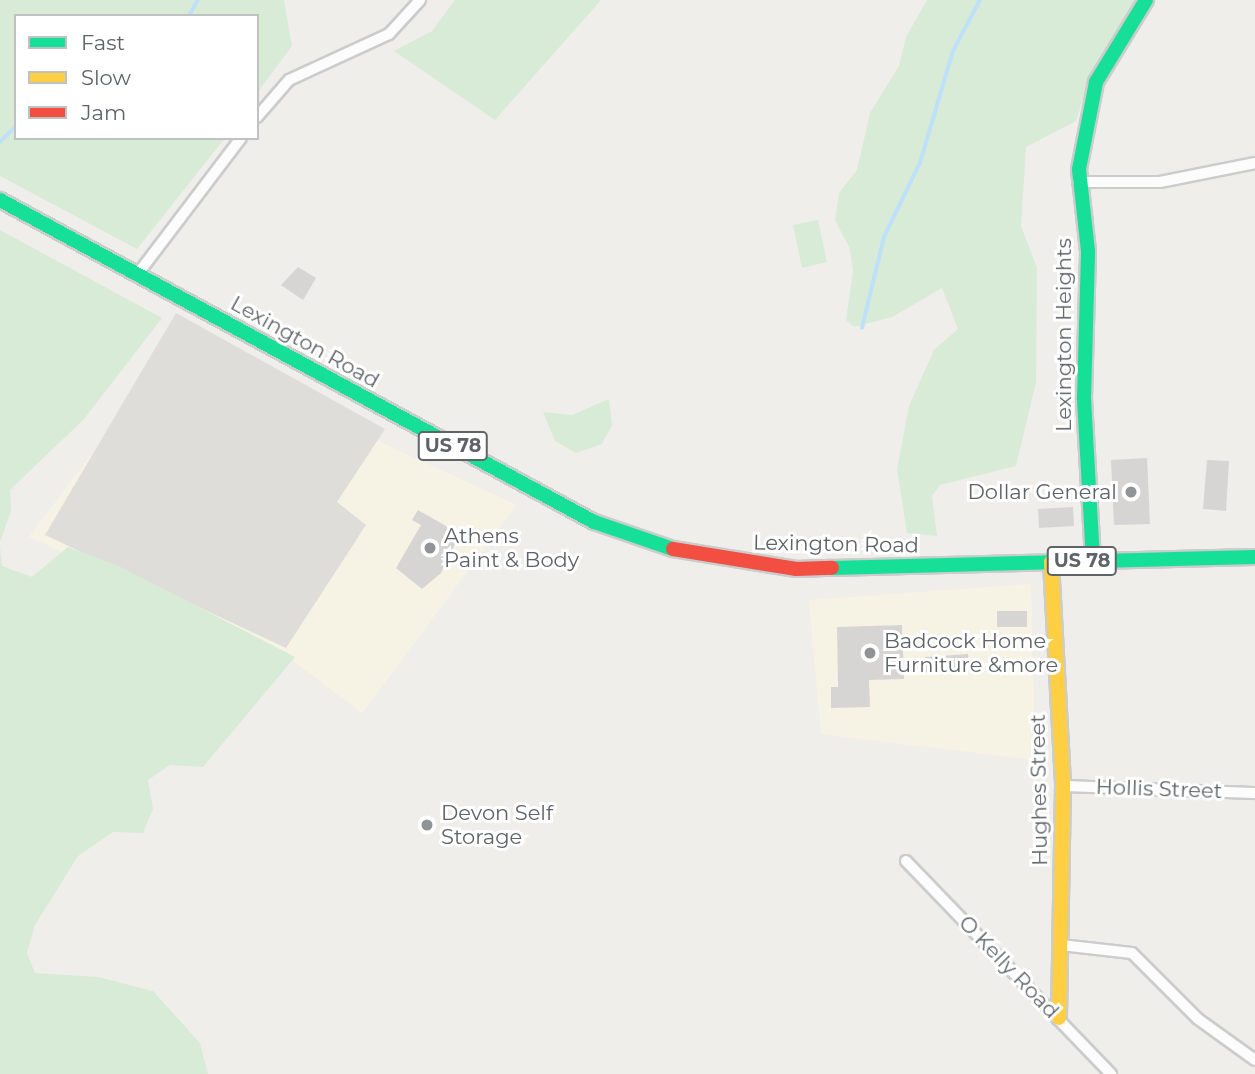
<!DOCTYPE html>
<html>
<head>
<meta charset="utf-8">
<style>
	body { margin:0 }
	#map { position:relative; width:1255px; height:1074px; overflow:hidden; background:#efeeea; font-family:Montserrat,sans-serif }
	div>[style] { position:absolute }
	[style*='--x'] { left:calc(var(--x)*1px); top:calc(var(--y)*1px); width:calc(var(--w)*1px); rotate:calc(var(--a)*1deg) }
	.commercial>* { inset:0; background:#f7f3e4 }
	.industrial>* { inset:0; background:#dfddda }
	.green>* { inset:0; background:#d8ebd6 }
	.stream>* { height:3.5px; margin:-1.75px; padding:0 1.75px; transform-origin:1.75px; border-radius:1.75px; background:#bfe0f9 }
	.building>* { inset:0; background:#d6d5d3 }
	.roads { filter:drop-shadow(2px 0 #cbcccc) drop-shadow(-2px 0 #cbcccc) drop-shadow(0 2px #cbcccc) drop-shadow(0 -2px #cbcccc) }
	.street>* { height:10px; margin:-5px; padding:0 5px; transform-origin:5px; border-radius:5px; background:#fdfcfc }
	.fast>* { height:14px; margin:-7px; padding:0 7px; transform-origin:7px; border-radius:7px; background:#16e098 }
	.slow>* { height:14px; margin:-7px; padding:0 7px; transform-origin:7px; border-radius:7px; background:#ffcf43 }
	.jam>* { height:14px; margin:-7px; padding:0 7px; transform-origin:7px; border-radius:7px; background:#f24e42 }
	.dots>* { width:19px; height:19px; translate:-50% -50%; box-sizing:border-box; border:4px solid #fff; border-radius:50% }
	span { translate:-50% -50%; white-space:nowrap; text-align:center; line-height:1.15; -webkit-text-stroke:6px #fff; paint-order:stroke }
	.shield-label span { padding:2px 5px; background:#fff; border:2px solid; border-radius:5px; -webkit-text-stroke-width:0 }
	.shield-label { font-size:19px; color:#5f6368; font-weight:700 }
	.street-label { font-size:21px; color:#5f6368 }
	.poi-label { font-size:21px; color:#5f6368 }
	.right { translate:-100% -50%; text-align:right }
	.left { translate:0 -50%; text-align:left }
	.legend { position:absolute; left:14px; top:14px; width:245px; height:126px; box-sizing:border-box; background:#fff; border:2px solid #bfc1c3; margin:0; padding:9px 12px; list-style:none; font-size:21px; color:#5f6368 }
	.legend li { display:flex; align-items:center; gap:14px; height:35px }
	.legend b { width:35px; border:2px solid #bfc1c3 }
</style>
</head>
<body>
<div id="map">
	<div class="commercial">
		<i style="clip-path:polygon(173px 347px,517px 505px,362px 713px,276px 648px,29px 537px)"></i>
		<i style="clip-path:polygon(1031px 584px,1035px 760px,821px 734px,809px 600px)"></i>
	</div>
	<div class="industrial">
		<i style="clip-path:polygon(176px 313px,385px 429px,337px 502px,366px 525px,286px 648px,45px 535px)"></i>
	</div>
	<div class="green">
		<i style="clip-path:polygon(0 0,284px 0,292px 46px,257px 93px,257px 16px,16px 16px,16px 138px,225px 138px,137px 249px,0 176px)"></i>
		<i style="clip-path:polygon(455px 0,601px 0,495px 120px,394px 51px,432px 31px)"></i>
		<i style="clip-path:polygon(927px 0,1136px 0,1089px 81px,1076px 121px,1026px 147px,1021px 226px,1037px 268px,1036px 382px,1016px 466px,940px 485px,932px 496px,937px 536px,907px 533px,897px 469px,909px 406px,934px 350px,958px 329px,942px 288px,892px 317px,854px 327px,846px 320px,853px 271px,850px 249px,835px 220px,839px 193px,857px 170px,870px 113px,899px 66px,906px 37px)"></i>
		<i style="clip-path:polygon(818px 220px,827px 262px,802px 268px,793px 225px)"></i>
		<i style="clip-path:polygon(0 230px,162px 318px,84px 419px,10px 490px,11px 511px,0 542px)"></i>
		<i style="clip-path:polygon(609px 399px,612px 425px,602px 444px,576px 453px,555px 441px,543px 412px,572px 415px)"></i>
		<i style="clip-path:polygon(0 547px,2px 566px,32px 577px,68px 547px,119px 566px,295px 657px,203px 767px,170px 765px,148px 780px,153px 809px,143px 833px,113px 832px,78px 856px,35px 925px,27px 953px,35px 973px,98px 977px,153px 991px,200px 1043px,208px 1074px,0 1074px)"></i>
	</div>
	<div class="stream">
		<i style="--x:189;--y:16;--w:18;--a:-61"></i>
		<i style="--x:0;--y:142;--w:23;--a:-45"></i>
		<i style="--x:862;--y:328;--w:94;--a:-76.4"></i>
		<i style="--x:884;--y:237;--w:82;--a:-64.1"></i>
		<i style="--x:920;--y:163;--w:117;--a:-73.6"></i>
		<i style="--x:953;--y:51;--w:58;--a:-62.1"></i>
	</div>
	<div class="building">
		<i style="clip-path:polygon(298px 267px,316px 278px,303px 300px,281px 285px)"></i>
		<i style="clip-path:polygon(1147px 458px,1150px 524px,1114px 525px,1111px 460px)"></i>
		<i style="clip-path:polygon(1207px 460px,1229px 461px,1226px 511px,1203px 509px)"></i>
		<i style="clip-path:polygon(1073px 507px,1074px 526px,1039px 528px,1038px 509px)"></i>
		<i style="clip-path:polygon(418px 510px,460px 534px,441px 573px,422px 589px,396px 568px,421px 525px,412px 520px)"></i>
		<i style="clip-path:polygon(997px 611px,1027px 611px,1027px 627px,997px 627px)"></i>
		<i style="clip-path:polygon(902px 625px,904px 679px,869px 680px,870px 707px,831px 708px,831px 687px,838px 687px,837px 627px)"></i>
		<i style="clip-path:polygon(968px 654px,969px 670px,926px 672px,925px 657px)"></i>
	</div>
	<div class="roads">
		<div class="street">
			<i style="--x:257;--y:117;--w:49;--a:-49.1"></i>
			<i style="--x:289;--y:80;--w:110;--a:-24.7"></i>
			<i style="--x:389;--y:34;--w:46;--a:-47.6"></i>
			<i style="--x:1078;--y:182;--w:82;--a:0"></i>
			<i style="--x:1160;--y:182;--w:97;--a:-11.3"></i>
			<i style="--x:137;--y:275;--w:172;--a:-52.8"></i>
			<i style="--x:1063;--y:786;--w:192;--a:2.1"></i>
			<i style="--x:906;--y:861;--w:296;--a:46.1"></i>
			<i style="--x:1061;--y:945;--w:71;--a:6.4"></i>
			<i style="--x:1132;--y:953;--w:93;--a:45"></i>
			<i style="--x:1198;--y:1019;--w:70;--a:35.7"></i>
		</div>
		<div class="fast">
			<i style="--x:0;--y:200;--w:676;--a:28.46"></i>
			<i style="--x:594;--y:522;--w:83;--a:18.9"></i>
			<i style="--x:1093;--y:560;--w:163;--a:-93.2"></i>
			<i style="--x:1084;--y:397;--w:146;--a:-88.4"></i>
			<i style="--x:1088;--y:251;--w:82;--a:-96.3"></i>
			<i style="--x:1079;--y:169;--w:89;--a:-78.9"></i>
			<i style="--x:1096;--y:82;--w:96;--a:-58.6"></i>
			<i style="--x:832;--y:568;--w:423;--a:-1.5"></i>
		</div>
		<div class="slow">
			<i style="--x:1051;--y:562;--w:224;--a:86.9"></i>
			<i style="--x:1063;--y:786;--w:232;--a:91"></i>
		</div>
		<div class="jam">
			<i style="--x:673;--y:549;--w:125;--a:9.2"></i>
			<i style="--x:796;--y:569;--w:36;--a:-2"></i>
		</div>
	</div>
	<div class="dots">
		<i style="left:1131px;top:492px;background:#919496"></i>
		<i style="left:430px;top:548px;background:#919496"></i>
		<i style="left:870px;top:653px;background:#919496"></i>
		<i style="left:427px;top:825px;background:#919496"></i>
	</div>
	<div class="shield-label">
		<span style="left:453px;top:446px">US 78</span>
		<span style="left:1082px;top:561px">US 78</span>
	</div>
	<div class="street-label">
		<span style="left:1064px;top:335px;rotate:-90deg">Lexington Heights</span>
		<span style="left:305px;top:342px;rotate:29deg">Lexington Road</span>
		<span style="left:836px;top:544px;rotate:1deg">Lexington Road</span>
		<span style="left:1159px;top:789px;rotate:2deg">Hollis Street</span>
		<span style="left:1039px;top:790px;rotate:-91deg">Hughes Street</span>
		<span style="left:1009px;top:967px;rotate:46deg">O Kelly Road</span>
	</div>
	<div class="poi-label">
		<span class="right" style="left:1117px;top:492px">Dollar General</span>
		<span class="left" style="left:444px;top:548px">Athens<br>Paint &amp; Body</span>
		<span class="left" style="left:884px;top:653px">Badcock Home<br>Furniture &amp;more</span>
		<span class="left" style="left:441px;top:825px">Devon Self<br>Storage</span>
	</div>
	<ul class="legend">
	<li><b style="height:9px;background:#16e098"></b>Fast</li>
	<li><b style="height:9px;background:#ffcf43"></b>Slow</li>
	<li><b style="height:9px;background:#f24e42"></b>Jam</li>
	</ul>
</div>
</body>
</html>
